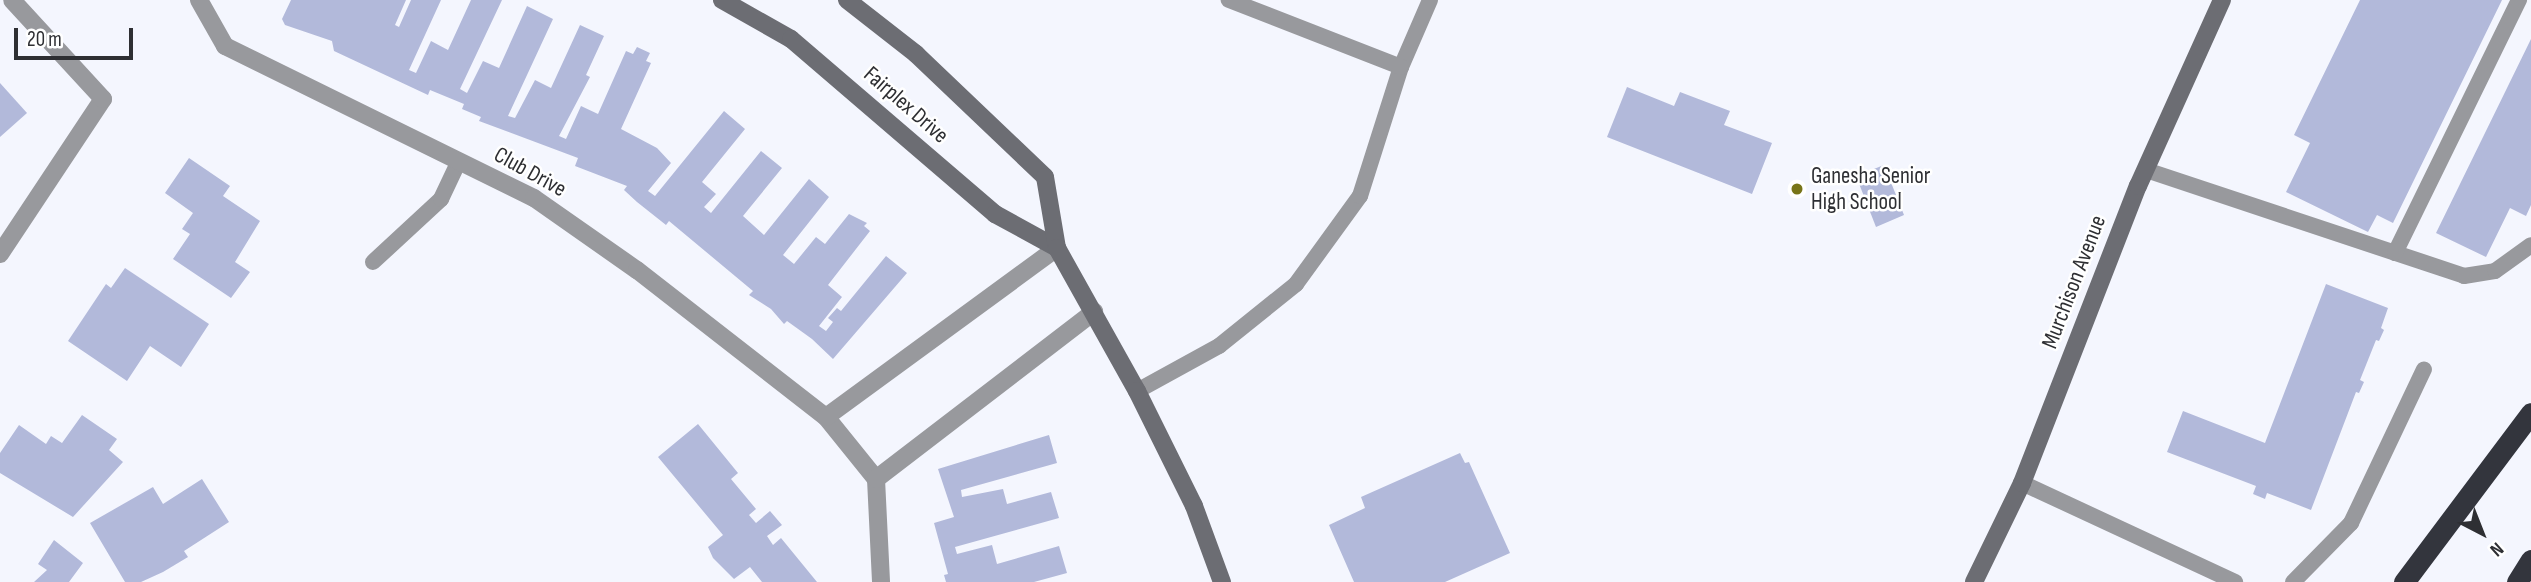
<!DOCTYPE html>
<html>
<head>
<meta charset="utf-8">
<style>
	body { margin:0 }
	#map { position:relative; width:2531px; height:582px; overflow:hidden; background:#f4f6fe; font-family:"Sofia Sans Condensed",sans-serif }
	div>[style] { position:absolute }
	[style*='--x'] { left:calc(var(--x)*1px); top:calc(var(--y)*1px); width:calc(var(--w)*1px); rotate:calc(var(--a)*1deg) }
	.building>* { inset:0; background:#b2b9da }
	.lane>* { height:16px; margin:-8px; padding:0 8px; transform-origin:8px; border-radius:8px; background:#98999d }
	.street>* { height:18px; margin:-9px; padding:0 9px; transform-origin:9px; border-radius:9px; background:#98999d }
	.secondary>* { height:18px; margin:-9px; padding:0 9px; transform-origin:9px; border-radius:9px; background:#6c6d73 }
	.highway>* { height:21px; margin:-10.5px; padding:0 10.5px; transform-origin:10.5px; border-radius:10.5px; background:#33353d }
	.dots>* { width:19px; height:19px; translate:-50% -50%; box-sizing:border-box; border:4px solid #fff; border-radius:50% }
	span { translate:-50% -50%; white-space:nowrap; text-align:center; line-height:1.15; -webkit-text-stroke:5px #fff; paint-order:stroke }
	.street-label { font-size:23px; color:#2e2f33 }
	.poi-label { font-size:23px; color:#2e2f33 }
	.left { translate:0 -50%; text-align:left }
	.north { position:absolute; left:2447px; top:498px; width:70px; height:70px; -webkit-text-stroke:5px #fff; paint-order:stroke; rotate:138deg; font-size:19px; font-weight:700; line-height:28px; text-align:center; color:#2e2f33 }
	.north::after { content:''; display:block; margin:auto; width:24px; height:32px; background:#2e2f33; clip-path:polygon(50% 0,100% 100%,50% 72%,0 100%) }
	.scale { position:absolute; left:14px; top:28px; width:119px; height:32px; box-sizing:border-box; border:4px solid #2e2f33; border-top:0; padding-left:9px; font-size:21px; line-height:24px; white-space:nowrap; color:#2e2f33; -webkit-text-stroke:5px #fff; paint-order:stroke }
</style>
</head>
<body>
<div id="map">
	<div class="building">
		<i style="clip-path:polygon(291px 0,406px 0,395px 25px,399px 27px,411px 0,441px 0,409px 70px,416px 73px,431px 41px,448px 50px,471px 0,502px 0,460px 89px,467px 93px,483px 61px,499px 68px,527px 6px,553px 19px,508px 116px,515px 118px,535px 80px,551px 88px,580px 25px,604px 36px,586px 75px,590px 77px,559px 136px,566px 139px,581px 106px,598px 114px,626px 51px,633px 54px,637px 47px,650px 53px,646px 61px,651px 63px,621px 129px,657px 148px,671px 163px,648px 191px,655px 196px,724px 111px,745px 129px,702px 182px,716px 194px,704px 207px,711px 213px,761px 151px,782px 168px,743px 216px,764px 235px,809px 179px,829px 197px,783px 255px,794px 264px,816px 237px,825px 244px,849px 214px,867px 223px,864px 226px,870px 231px,828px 285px,842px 297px,819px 326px,826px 331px,833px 322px,828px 318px,837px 308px,841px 311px,886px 256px,907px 273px,833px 359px,812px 339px,787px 321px,784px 324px,771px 309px,749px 295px,753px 291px,669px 221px,666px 225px,637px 202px,624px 190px,627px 186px,575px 166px,578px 158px,479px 121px,481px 117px,462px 109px,464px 104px,430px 90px,428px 95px,334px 51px,332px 41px,285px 25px,282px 19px)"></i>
		<i style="clip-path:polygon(2360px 0,2502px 0,2393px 223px,2377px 215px,2368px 232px,2286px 192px,2310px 143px,2294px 135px)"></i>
		<i style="clip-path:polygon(2531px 39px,2531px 205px,2526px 216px,2510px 208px,2486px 257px,2436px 233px)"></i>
		<i style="clip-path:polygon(0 83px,27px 113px,0 137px)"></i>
		<i style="clip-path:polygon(1627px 87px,1674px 106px,1680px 92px,1730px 111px,1724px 125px,1772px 143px,1752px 194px,1607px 137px)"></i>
		<i style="clip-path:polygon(189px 158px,230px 186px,223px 196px,260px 221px,235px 262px,250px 272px,231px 298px,173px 259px,190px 234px,182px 229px,193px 213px,165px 193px)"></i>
		<i style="clip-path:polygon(1884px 165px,1904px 215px,1876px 227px,1856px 176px)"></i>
		<i style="clip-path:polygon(125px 268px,209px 324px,181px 367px,150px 346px,127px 381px,68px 341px,106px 284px,111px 288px)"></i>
		<i style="clip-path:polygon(2326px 284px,2388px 308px,2381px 328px,2384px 330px,2379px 341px,2376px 340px,2360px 380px,2364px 382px,2359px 393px,2356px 392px,2311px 510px,2267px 493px,2265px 499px,2253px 494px,2256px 486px,2167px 452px,2183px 411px,2265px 443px)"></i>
		<i style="clip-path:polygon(82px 415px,117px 439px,109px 450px,123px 462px,73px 517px,0 473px,0 453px,19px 425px,46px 444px,51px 436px,62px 443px)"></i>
		<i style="clip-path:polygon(698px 424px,738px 473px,731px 479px,756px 509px,749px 515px,756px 523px,770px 511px,782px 525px,767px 536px,773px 545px,781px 538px,817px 582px,762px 582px,750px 567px,734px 579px,713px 558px,708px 547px,723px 535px,658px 457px)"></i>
		<i style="clip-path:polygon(1049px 435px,1057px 463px,961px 490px,962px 497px,1003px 489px,1007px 504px,1051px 492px,1059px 518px,955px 547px,957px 554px,992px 545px,997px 564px,1059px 546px,1067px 573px,1034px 582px,946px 582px,944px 575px,948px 574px,934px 523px,954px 517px,938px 469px)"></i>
		<i style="clip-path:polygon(1460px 453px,1465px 463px,1469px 462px,1510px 553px,1445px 582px,1354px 582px,1329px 525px,1365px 508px,1361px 497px)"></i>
		<i style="clip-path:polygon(202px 479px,229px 522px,184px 551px,188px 557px,163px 572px,141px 582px,125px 582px,90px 523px,153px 487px,163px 504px)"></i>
		<i style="clip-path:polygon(54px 540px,83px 563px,69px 582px,34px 582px,47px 570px,38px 564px)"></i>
	</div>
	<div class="lane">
		<i style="--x:1401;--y:67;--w:73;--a:-66.6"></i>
		<i style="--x:2146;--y:170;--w:335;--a:18.4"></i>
		<i style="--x:2464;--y:276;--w:31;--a:-9"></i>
		<i style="--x:2495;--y:271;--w:44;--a:-35.8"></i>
		<i style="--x:2395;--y:253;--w:282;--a:-63.9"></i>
		<i style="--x:373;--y:262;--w:93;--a:-42.8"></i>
		<i style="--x:441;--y:199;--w:42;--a:-64.7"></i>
		<i style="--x:1137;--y:391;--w:94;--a:-28.8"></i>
		<i style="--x:1219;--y:346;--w:99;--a:-38.8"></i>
		<i style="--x:1296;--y:284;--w:109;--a:-54"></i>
		<i style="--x:1360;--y:196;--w:135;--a:-72.4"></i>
		<i style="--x:1401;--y:67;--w:185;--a:-158.7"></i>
		<i style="--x:2022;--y:483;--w:235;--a:24.9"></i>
		<i style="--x:2293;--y:582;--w:83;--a:-45.5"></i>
		<i style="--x:2351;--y:523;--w:170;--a:-64.6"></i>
	</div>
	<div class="street">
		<i style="--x:199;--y:0;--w:53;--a:60.5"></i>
		<i style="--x:225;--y:46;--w:344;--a:26.2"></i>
		<i style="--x:534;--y:198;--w:126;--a:35"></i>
		<i style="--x:637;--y:270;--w:239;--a:37.9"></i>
		<i style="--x:826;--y:417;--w:80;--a:51.1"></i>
		<i style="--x:876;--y:479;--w:103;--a:87.2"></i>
		<i style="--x:0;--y:254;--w:186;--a:-56.4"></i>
		<i style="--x:103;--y:99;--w:134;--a:-132.6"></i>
		<i style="--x:826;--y:417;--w:286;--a:-36.2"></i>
		<i style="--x:876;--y:479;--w:275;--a:-37.5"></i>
	</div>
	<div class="secondary">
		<i style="--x:722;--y:0;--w:79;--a:29.5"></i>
		<i style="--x:791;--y:39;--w:269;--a:40.6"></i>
		<i style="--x:995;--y:214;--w:71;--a:28.7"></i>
		<i style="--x:847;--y:0;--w:88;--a:38"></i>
		<i style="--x:916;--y:54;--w:178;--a:43.6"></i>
		<i style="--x:1045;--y:177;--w:72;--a:80.4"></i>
		<i style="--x:1057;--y:248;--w:164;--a:60.8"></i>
		<i style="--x:1137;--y:391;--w:128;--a:63.6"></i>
		<i style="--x:1194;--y:506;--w:81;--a:69.8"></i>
		<i style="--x:1974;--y:582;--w:110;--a:-64.1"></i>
		<i style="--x:2022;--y:483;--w:319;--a:-68.7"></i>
		<i style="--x:2138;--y:186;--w:204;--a:-65.7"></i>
	</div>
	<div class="highway">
		<i style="--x:2404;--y:582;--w:211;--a:-53.1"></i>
		<i style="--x:2517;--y:582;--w:26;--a:-58"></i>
	</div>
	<div class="dots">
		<i style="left:1797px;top:189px;background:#777418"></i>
	</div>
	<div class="street-label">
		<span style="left:906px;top:105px;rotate:41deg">Fairplex Drive</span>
		<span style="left:530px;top:172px;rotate:29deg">Club Drive</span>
		<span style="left:2074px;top:282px;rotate:-69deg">Murchison Avenue</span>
	</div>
	<div class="poi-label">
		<span class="left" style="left:1811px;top:189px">Ganesha Senior<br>High School</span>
	</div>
	<div class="north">N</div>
	<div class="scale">20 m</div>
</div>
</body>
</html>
